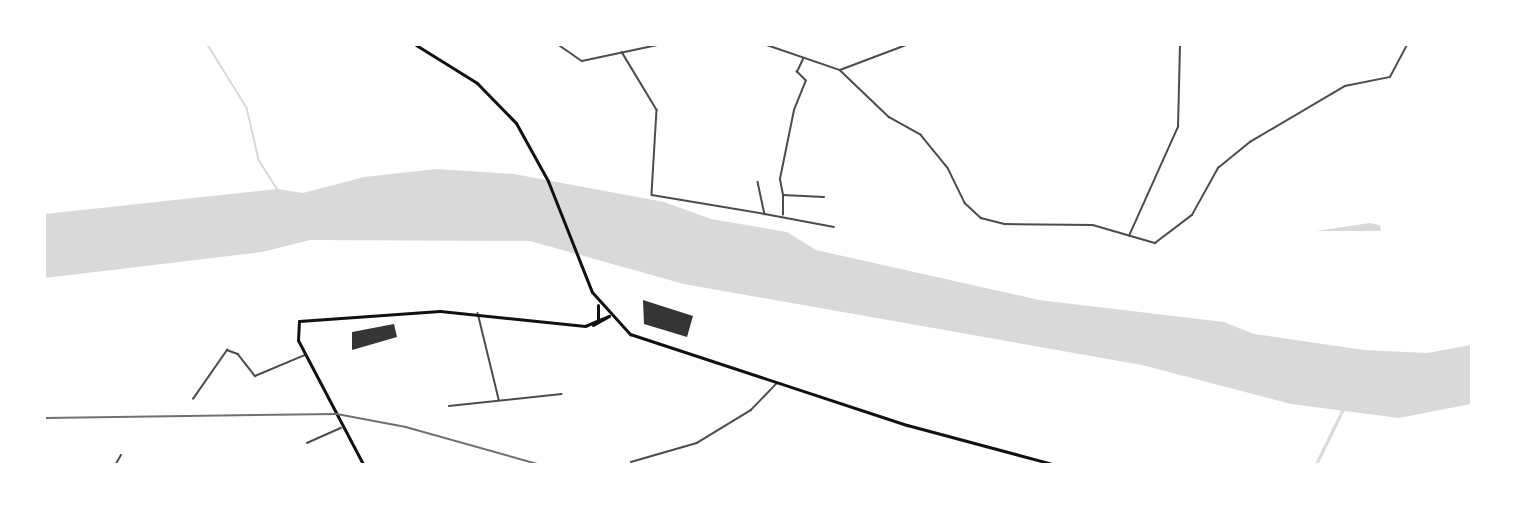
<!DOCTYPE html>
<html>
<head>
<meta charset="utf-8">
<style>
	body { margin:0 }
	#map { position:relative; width:1516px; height:509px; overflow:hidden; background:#fff; font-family:Manrope,sans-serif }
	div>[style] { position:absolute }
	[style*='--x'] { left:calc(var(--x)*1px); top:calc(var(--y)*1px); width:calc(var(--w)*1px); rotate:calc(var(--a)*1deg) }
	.water>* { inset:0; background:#d9d9d9 }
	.stream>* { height:1.5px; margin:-0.75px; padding:0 0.75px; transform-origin:0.75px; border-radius:0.75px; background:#d9d9d9 }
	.canal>* { height:3px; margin:-1.5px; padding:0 1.5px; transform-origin:1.5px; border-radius:1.5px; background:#d9d9d9 }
	.building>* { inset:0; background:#353535 }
	.minor>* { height:1.5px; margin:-0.75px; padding:0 0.75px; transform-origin:0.75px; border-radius:0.75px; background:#4c4c4c }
	.primary>* { height:3px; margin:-1.5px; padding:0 1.5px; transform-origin:1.5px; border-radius:1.5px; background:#111 }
	.rail>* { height:1.5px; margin:-0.75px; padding:0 0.75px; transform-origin:0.75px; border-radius:0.75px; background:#707070 }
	span { translate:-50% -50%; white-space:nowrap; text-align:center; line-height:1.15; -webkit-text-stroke:5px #fff; paint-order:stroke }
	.frame { position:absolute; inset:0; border:46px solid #fff; pointer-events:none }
</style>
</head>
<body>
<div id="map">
	<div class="water">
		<i style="clip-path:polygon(436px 169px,514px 174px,664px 202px,711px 219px,787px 232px,816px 250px,1039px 300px,1224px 322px,1254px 334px,1364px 350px,1427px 353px,1471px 345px,1471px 404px,1399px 418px,1291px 404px,1142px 365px,684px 284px,530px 241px,310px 240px,262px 252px,45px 278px,45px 214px,278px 189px,303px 193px,364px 177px)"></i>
		<i style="clip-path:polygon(1370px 223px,1380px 225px,1381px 231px,1316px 231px)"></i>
	</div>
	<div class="stream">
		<i style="--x:208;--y:45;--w:74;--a:58.2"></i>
		<i style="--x:247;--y:108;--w:53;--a:77"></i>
		<i style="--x:259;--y:160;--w:36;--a:58"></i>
	</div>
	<div class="canal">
		<i style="--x:1316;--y:464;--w:61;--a:-63.9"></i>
	</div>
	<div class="building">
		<i style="clip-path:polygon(643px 300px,693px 316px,687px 337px,644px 324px)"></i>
		<i style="clip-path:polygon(394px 324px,397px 337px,352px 350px,352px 332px)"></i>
	</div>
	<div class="minor">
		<i style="--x:559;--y:45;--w:28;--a:35"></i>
		<i style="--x:582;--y:61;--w:78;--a:-11.9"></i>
		<i style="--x:767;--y:45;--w:77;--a:18.9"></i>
		<i style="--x:840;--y:70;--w:71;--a:-20.7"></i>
		<i style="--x:622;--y:52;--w:68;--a:58.9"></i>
		<i style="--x:657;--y:110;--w:85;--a:93.4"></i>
		<i style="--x:652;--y:195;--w:115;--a:9.5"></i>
		<i style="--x:840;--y:70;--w:68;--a:43.8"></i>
		<i style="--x:889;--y:117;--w:37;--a:29"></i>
		<i style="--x:921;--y:135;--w:43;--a:50.7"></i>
		<i style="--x:948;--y:168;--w:39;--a:64"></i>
		<i style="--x:965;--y:203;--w:22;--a:43"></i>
		<i style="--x:981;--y:218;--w:25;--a:14"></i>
		<i style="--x:1005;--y:224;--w:88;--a:0.7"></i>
		<i style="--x:1093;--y:225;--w:65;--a:16.2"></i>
		<i style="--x:1155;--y:243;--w:46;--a:-37.1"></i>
		<i style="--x:1192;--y:215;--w:54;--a:-61"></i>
		<i style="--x:1218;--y:168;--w:41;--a:-39.1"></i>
		<i style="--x:1250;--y:142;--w:110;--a:-30.5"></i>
		<i style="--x:1345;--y:86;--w:46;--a:-11.3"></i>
		<i style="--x:1390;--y:77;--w:36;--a:-62"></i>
		<i style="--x:758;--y:182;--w:33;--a:78"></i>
		<i style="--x:765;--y:214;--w:70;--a:10.7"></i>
		<i style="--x:783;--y:195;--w:16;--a:-101"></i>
		<i style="--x:780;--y:179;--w:70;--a:-78.5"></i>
		<i style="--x:794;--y:110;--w:31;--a:-68"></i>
		<i style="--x:806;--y:81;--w:13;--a:-135"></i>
		<i style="--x:797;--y:72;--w:14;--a:-65"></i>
		<i style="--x:783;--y:215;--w:20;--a:-90"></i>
		<i style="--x:783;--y:195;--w:41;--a:2.8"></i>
		<i style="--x:1129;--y:236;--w:120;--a:-65.8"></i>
		<i style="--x:1178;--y:127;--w:82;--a:-88.6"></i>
		<i style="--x:478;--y:313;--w:89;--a:76.3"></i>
		<i style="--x:193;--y:399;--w:60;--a:-55.2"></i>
		<i style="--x:227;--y:350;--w:12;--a:20"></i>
		<i style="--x:238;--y:354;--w:28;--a:52"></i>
		<i style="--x:255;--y:376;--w:54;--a:-22.8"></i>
		<i style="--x:449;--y:406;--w:113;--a:-6.1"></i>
		<i style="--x:307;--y:443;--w:37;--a:-24"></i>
		<i style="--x:631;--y:462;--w:69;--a:-16.1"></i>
		<i style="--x:697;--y:443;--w:63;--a:-31.4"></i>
		<i style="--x:751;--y:410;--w:36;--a:-46"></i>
		<i style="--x:116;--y:464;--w:10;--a:-61"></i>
	</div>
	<div class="primary">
		<i style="--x:416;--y:45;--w:72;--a:31.9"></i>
		<i style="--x:477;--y:83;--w:56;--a:45.7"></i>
		<i style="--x:516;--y:123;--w:66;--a:61.1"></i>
		<i style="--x:548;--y:181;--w:119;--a:68.4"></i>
		<i style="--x:592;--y:292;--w:57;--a:47.9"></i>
		<i style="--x:630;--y:334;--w:292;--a:18.2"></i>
		<i style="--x:907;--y:425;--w:151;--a:15"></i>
		<i style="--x:598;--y:305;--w:16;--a:90"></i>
		<i style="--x:593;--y:325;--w:18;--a:-29"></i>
		<i style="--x:363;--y:464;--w:140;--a:-117.7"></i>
		<i style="--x:298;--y:340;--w:19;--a:-87"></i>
		<i style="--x:299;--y:321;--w:141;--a:-4.1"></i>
		<i style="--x:440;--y:311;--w:146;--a:5.9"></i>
		<i style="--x:585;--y:326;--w:26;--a:-23"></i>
	</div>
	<div class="rail">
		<i style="--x:45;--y:418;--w:292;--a:-0.8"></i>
		<i style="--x:337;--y:414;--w:70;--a:10.7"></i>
		<i style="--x:406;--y:427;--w:137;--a:15.7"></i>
	</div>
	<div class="frame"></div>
</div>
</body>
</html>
